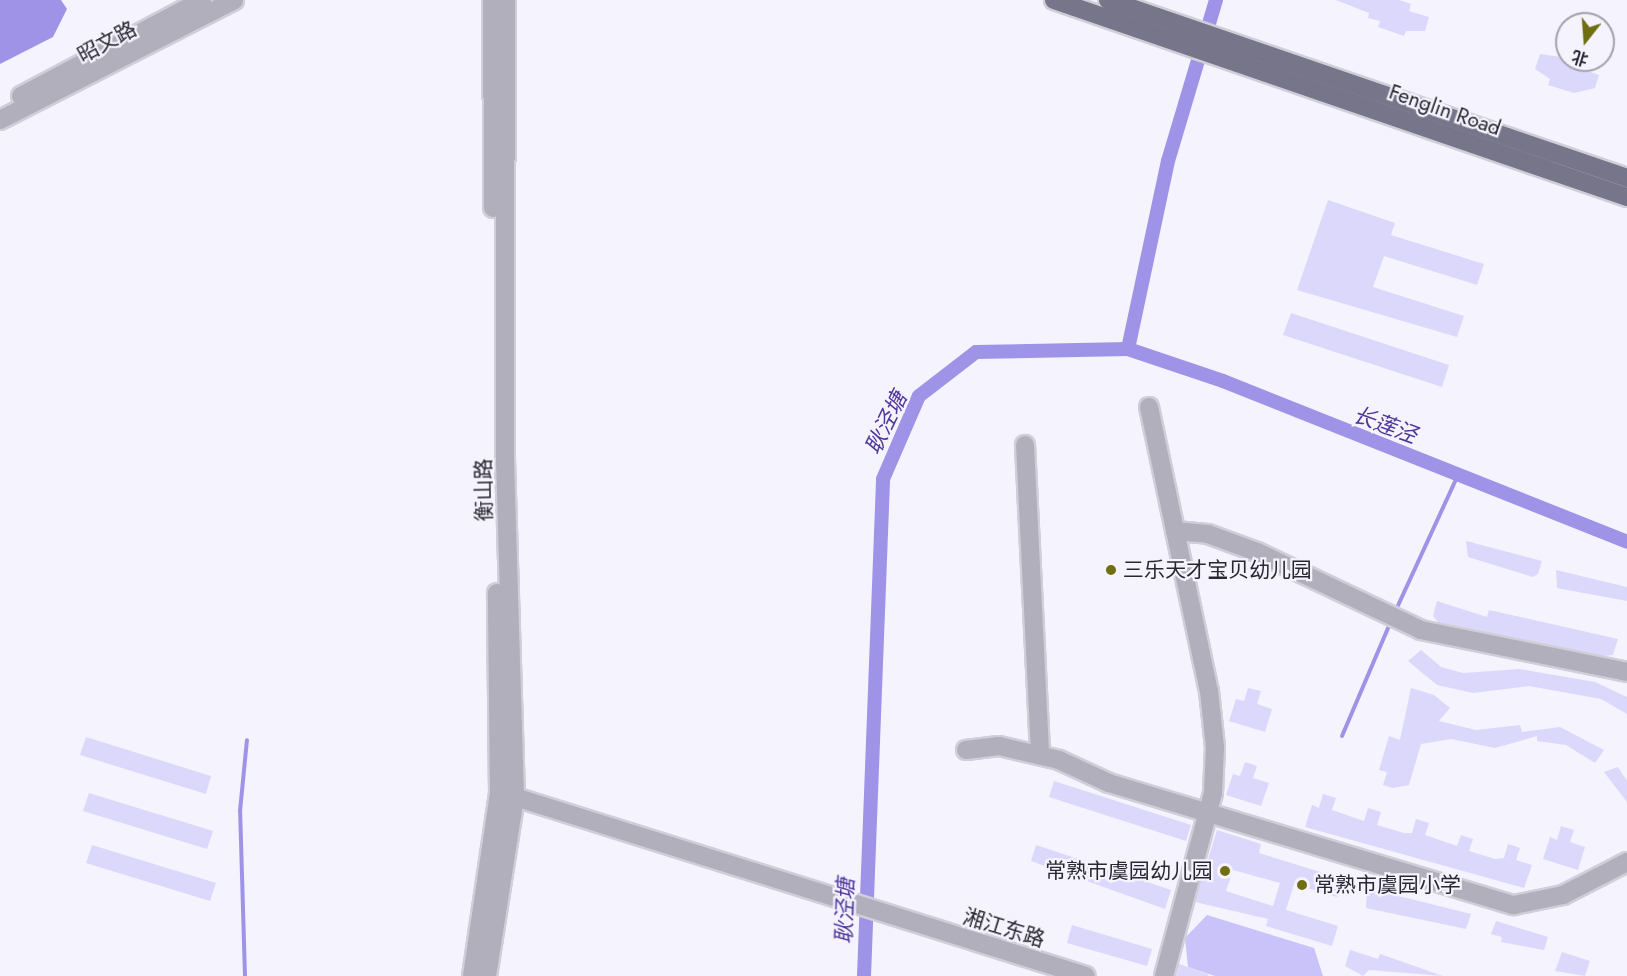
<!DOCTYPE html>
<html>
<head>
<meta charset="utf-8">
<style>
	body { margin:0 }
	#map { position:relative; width:1627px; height:976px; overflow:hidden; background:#f4f3fe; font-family:Jost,"Noto Sans SC",sans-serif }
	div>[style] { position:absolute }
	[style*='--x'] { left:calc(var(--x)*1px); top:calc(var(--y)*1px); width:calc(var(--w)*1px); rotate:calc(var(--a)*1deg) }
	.green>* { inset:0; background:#c9c3fa }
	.water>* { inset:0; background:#9f93e7 }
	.stream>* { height:4px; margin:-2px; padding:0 2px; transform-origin:2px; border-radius:2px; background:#9f93e7 }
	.canal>* { height:14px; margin:-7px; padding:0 7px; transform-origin:7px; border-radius:7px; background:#9f93e7 }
	.building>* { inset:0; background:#dbd8fb }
	.roads { filter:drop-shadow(2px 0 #cfced9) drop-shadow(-2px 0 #cfced9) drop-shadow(0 2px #cfced9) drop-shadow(0 -2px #cfced9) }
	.minor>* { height:18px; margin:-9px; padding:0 9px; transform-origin:9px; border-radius:9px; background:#b0afbb }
	.major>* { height:18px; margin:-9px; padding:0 9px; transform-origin:9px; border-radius:9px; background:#777589 }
	.dots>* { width:16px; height:16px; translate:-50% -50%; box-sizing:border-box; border:3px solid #f4f3fe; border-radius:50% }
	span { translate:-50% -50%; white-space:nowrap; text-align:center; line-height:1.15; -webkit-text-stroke:4.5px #f4f3fe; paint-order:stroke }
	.street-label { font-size:21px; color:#292832 }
	.poi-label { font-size:21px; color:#292832 }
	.left { translate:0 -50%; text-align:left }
	.right { translate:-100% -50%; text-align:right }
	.water-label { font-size:22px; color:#50389a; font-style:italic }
	.north { position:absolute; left:1555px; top:12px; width:60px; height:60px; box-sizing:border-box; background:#f4f3fe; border:2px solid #a3a2ac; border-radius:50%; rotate:197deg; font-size:16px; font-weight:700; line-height:24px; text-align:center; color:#292832 }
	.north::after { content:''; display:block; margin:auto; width:21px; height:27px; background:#6f6f11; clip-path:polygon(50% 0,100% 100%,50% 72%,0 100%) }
</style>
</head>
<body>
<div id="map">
	<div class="green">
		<i style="clip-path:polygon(1207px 915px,1314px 948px,1323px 976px,1215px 976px,1188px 967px,1185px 938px)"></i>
	</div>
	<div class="water">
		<i style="clip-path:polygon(0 0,61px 0,67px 9px,53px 37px,0 64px)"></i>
	</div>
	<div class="stream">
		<i style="--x:1395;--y:612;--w:153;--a:-65.3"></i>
		<i style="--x:1342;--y:736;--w:125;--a:-66.9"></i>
		<i style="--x:245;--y:976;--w:165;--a:-91.7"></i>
		<i style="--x:240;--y:811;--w:71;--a:-84.4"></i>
	</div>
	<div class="canal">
		<i style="--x:1128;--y:349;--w:100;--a:18.6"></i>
		<i style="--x:1223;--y:381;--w:435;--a:21.7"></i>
		<i style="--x:864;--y:976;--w:497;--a:-87.8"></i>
		<i style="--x:883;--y:479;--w:90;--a:-66.6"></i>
		<i style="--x:919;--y:396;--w:72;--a:-37.7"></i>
		<i style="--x:976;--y:352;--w:152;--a:-1.1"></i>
		<i style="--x:1128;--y:349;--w:192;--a:-78"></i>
		<i style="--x:1168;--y:161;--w:168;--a:-73.4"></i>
	</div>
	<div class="building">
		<i style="clip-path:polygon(1336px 0,1399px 0,1411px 4px,1409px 11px,1429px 17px,1425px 31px,1406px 31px,1404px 36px,1378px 27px,1380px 21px,1368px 18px,1369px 13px)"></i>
		<i style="clip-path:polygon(1540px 54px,1582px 60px,1579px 68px,1599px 75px,1595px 88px,1574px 93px,1548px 85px,1550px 79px,1535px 69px)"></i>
		<i style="clip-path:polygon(1328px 200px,1395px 223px,1391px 235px,1484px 264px,1477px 285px,1384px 256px,1373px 287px,1464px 316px,1457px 337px,1297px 290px)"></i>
		<i style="clip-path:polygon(1291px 313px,1449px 365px,1442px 387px,1283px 335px)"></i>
		<i style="clip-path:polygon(1466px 541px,1542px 561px,1538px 574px,1533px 577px,1468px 557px)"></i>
		<i style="clip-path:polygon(1556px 570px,1627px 587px,1627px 601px,1557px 588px)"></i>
		<i style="clip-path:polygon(1437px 601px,1487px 617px,1489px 610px,1618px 639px,1613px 655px,1603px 656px,1438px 622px,1433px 616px)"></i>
		<i style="clip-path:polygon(1421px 650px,1441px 667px,1463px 673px,1520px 669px,1595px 682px,1627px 697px,1627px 714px,1601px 699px,1529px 686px,1473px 693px,1437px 685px,1408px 661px)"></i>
		<i style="clip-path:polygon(1248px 688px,1261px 691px,1257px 704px,1272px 709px,1265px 732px,1229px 721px,1236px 699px,1244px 701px)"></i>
		<i style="clip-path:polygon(1411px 688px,1434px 695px,1450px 708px,1439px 721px,1476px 730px,1520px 725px,1522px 732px,1560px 727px,1604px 750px,1595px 763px,1566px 745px,1537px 741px,1537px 736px,1495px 748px,1451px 739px,1421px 744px,1409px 785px,1392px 788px,1383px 785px,1387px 772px,1379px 770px,1389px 736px,1400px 740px)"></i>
		<i style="clip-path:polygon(86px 737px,211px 776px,206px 794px,80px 755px)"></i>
		<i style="clip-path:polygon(1245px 762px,1257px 766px,1253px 778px,1269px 783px,1261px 806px,1226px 795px,1233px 774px,1240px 776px)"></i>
		<i style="clip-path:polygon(1618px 767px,1627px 781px,1627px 802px,1604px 772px)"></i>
		<i style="clip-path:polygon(1054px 781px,1191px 825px,1186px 841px,1049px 797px)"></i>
		<i style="clip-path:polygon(89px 793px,213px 831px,207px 849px,83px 811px)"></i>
		<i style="clip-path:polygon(1323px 794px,1336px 798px,1332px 810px,1364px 821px,1368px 808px,1381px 812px,1377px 825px,1404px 833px,1412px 833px,1416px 819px,1429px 823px,1425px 835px,1457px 846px,1461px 835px,1473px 839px,1469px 851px,1495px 859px,1504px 858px,1508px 844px,1520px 848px,1516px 860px,1532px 865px,1524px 888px,1305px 827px,1312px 805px,1319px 808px)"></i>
		<i style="clip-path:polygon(1561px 826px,1574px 830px,1570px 842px,1585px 847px,1578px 870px,1543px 859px,1550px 837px,1557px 840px)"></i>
		<i style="clip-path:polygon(evenodd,1217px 830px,1261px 844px,1259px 853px,1343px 879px,1337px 897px,1294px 884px,1286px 910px,1338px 926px,1332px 946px,1266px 926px,1268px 919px,1195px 902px,1217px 830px,1233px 870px,1280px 883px,1273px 906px,1226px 891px,1233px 870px)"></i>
		<i style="clip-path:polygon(92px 845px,216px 883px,210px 901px,86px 863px)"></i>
		<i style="clip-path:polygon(1036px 845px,1171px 890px,1165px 909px,1031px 861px)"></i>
		<i style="clip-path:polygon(1367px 888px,1471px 914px,1466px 929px,1366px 908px)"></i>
		<i style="clip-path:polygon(1496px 921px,1548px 937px,1544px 950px,1501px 942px,1502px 937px,1491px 934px)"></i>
		<i style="clip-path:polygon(1072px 925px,1152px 949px,1147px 966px,1067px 943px)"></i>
		<i style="clip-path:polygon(1350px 950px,1378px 959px,1380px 954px,1443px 976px,1369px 970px,1363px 976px,1345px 966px)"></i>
		<i style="clip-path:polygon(1562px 952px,1590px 961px,1585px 976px,1555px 971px)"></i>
		<i style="clip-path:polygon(1179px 964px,1208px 974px,1208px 976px,1176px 976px)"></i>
	</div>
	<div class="roads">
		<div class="minor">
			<i style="--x:492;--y:0;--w:208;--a:89.7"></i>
			<i style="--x:21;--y:96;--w:205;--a:-27.9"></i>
			<i style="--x:0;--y:120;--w:263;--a:-27.1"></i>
			<i style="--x:1149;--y:407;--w:290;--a:78.1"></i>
			<i style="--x:1209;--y:691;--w:56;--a:83.9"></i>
			<i style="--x:1215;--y:747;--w:46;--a:92.5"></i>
			<i style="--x:1213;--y:793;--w:189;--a:105"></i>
			<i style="--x:1025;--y:445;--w:310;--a:87.2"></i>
			<i style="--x:1175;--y:531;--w:33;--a:5"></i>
			<i style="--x:1208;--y:534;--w:52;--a:20.2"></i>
			<i style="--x:1257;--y:552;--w:182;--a:25.4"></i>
			<i style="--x:1421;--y:630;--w:210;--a:11.5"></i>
			<i style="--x:966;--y:750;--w:33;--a:-7"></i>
			<i style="--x:999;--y:746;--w:62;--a:13.1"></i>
			<i style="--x:1059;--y:760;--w:55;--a:24.7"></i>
			<i style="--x:1109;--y:783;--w:423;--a:16.8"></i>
			<i style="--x:1514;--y:905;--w:50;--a:-11.5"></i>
			<i style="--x:1563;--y:895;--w:72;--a:-27.3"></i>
			<i style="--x:515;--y:797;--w:598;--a:17.41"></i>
			<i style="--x:472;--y:976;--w:185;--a:-81.6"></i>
			<i style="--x:499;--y:793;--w:200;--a:-90.6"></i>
			<i style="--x:487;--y:976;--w:181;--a:-81.1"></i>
			<i style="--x:515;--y:797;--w:335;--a:-91.7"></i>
			<i style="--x:505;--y:462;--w:462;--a:-89.9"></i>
		</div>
		<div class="major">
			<i style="--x:1054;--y:0;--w:606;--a:18.97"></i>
			<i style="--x:1108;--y:0;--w:549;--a:18.93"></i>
		</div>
	</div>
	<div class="dots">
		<i style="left:1111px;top:570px;background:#6f6f11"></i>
		<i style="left:1225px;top:871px;background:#6f6f11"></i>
		<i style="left:1302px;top:885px;background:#6f6f11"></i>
	</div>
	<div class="street-label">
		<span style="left:107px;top:42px;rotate:-28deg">昭文路</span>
		<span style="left:1445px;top:110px;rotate:19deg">Fenglin Road</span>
		<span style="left:484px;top:490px;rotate:-91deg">衡山路</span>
		<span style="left:1004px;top:928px;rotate:17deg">湘江东路</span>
	</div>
	<div class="poi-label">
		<span class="left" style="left:1123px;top:570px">三乐天才宝贝幼儿园</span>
		<span class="right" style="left:1213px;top:871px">常熟市虞园幼儿园</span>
		<span class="left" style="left:1314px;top:885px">常熟市虞园小学</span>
	</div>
	<div class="water-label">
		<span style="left:886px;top:423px;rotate:-64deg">耿泾塘</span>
		<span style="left:1385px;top:425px;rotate:20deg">长莲泾</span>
		<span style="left:845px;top:911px;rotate:-88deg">耿泾塘</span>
	</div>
	<div class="north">北</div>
</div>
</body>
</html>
